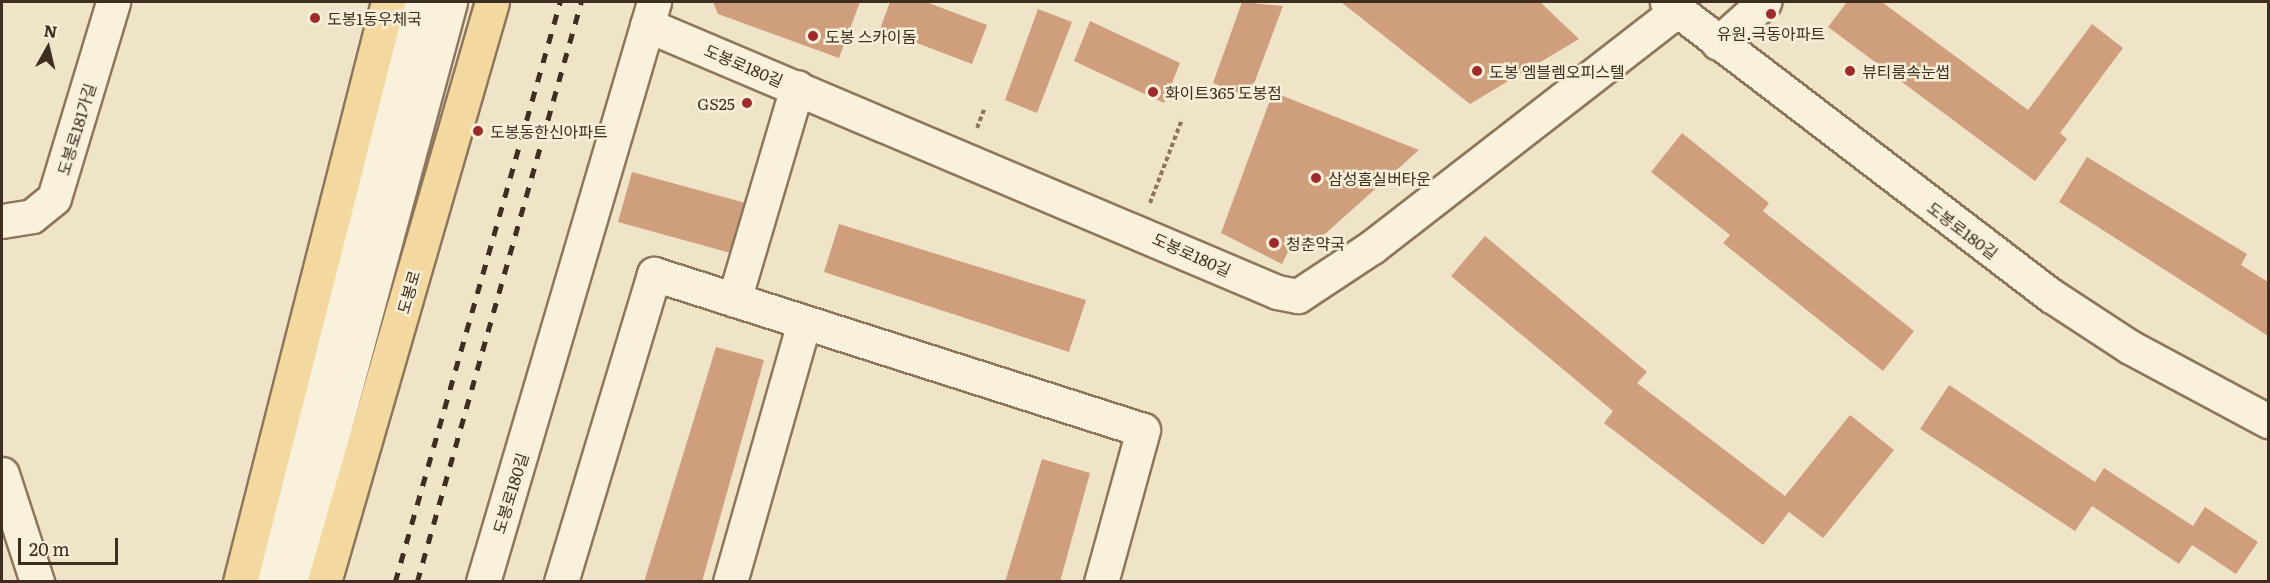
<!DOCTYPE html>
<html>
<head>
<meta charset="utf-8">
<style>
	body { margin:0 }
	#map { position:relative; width:2270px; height:583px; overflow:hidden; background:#f0e4c8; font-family:Literata,"Noto Sans KR",serif }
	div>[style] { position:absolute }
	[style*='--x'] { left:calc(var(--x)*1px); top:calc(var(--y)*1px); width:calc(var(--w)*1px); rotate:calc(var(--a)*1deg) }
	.building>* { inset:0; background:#cf9f7d }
	.path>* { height:4px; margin-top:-2px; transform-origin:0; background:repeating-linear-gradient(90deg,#8d765c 0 4.5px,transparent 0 7.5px) }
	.roads { filter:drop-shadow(2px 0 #8d765c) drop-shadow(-2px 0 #8d765c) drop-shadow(0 2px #8d765c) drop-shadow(0 -2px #8d765c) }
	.minor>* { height:33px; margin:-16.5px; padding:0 16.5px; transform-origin:16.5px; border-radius:16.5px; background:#faf1dc }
	.major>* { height:33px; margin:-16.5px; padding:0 16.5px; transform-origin:16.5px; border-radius:16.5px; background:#f3d9a0 }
	.rail>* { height:4.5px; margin-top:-2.25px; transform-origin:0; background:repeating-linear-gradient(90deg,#3d2e20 0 10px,transparent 0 20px) }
	.dots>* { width:16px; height:16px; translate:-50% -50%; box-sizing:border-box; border:3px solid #f7eed8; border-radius:50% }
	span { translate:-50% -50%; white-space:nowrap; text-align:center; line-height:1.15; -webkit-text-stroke:5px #f7eed8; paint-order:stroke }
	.poi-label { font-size:16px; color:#3d2e20 }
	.left { translate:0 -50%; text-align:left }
	.right { translate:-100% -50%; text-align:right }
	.street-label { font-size:16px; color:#3d2e20 }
	.frame { position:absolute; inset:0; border:3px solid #3d2e20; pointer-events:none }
	.north { position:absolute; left:18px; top:18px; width:60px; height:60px; -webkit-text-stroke:4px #f7eed8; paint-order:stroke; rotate:8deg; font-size:16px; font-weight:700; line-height:24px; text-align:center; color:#3d2e20 }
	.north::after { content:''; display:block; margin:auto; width:21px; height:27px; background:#3d2e20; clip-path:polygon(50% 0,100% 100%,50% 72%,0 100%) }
	.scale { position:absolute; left:18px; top:538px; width:100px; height:27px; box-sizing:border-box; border:3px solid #3d2e20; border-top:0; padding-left:8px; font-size:18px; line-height:21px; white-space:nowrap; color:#3d2e20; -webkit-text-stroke:4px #f7eed8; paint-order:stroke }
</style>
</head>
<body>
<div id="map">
	<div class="building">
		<i style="clip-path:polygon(713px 2px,860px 2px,839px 58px,718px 14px)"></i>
		<i style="clip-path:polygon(890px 2px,926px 2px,987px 25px,972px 64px,880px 29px)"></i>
		<i style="clip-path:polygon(1242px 2px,1283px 6px,1249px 97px,1213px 83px)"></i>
		<i style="clip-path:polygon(1341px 2px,1540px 2px,1579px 39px,1470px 104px)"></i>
		<i style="clip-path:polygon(1847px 2px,1882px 2px,2028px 110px,2092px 24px,2123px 48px,2060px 133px,2067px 139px,2035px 181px,1828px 27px)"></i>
		<i style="clip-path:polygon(1038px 9px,1072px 22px,1037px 113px,1005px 100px)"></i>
		<i style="clip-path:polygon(1090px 21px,1180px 63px,1164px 103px,1074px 61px)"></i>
		<i style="clip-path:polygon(1273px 92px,1419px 150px,1317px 241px,1297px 234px,1282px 264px,1221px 233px)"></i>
		<i style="clip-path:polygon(1682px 133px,1769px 203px,1763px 211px,1914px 331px,1883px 371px,1723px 243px,1730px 235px,1651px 172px)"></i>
		<i style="clip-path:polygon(2087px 157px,2247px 254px,2241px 265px,2268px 282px,2268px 336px,2059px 202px)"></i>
		<i style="clip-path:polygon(632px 172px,753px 205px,738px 255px,618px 222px)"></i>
		<i style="clip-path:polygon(839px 224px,1086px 300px,1069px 352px,824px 272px)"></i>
		<i style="clip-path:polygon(1485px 236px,1647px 372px,1637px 383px,1785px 496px,1850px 415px,1894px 450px,1823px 538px,1789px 512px,1763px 545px,1604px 423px,1613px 411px,1451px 276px)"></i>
		<i style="clip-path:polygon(716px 347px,764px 360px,702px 582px,644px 582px)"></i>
		<i style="clip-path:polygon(1949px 385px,2095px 482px,2104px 468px,2193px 526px,2205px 507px,2258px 542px,2236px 574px,2192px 545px,2179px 564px,2092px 506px,2075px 531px,1920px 429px)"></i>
		<i style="clip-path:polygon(1042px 459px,1090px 473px,1060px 582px,1005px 582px)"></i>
	</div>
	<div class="path">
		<i style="--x:977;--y:128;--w:22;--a:-69"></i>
		<i style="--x:1150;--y:203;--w:90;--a:-69.1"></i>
	</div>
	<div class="roads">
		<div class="minor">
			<i style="--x:1667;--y:2;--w:484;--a:37.4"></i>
			<i style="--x:2052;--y:296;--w:93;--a:33.2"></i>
			<i style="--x:2130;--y:347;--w:157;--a:28.2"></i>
			<i style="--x:647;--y:25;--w:684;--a:22.97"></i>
			<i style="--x:1277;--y:292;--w:21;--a:11"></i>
			<i style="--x:1298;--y:296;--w:89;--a:-33.5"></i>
			<i style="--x:1372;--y:247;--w:387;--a:-37.8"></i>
			<i style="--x:1718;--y:43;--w:62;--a:-41.7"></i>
			<i style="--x:2;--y:221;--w:30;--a:-9"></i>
			<i style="--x:32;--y:216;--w:28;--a:-39"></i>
			<i style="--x:54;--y:198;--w:205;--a:-73.2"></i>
			<i style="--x:734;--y:300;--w:222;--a:-73.5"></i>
			<i style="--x:2;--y:474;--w:114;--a:72"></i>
			<i style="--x:264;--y:582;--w:601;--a:-74.85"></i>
			<i style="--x:293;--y:582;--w:601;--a:-74.85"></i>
			<i style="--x:483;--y:582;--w:605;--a:-73.57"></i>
			<i style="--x:561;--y:582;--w:322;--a:-73.2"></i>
			<i style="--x:654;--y:274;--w:513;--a:17.69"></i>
			<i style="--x:1143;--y:430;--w:158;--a:105.4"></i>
			<i style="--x:730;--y:582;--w:270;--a:-74.1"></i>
		</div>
		<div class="major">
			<i style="--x:240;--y:582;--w:599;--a:-75.69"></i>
			<i style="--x:324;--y:582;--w:604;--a:-73.85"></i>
		</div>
	</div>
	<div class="rail">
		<i style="--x:395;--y:582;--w:603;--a:-74.12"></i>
		<i style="--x:417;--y:582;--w:603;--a:-74.21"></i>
	</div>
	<div class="dots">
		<i style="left:1771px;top:14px;background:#9e2a2b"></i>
		<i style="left:315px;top:18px;background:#9e2a2b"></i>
		<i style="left:813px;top:36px;background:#9e2a2b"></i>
		<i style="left:1477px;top:71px;background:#9e2a2b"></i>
		<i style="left:1850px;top:71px;background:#9e2a2b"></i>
		<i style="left:1153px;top:92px;background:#9e2a2b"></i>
		<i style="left:747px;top:103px;background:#9e2a2b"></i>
		<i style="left:478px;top:131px;background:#9e2a2b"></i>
		<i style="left:1316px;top:178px;background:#9e2a2b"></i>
		<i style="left:1274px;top:243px;background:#9e2a2b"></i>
	</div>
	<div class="poi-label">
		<span class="left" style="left:327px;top:18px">도봉1동우체국</span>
		<span style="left:1771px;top:33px">유원.극동아파트</span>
		<span class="left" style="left:825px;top:36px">도봉 스카이돔</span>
		<span class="left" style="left:1489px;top:71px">도봉 엠블렘오피스텔</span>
		<span class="left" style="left:1862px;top:71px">뷰티룸속눈썹</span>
		<span class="left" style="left:1165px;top:92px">화이트365 도봉점</span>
		<span class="right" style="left:735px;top:103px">GS25</span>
		<span class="left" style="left:490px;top:131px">도봉동한신아파트</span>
		<span class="left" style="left:1328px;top:178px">삼성홈실버타운</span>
		<span class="left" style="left:1286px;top:243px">청춘약국</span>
	</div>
	<div class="street-label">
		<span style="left:744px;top:65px;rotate:23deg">도봉로180길</span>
		<span style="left:76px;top:129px;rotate:-73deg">도봉로181가길</span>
		<span style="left:1963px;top:230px;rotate:37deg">도봉로180길</span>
		<span style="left:1192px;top:254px;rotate:24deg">도봉로180길</span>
		<span style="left:408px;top:292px;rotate:-74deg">도봉로</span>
		<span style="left:510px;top:493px;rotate:-73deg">도봉로180길</span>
	</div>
	<div class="frame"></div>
	<div class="north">N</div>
	<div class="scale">20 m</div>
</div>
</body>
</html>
